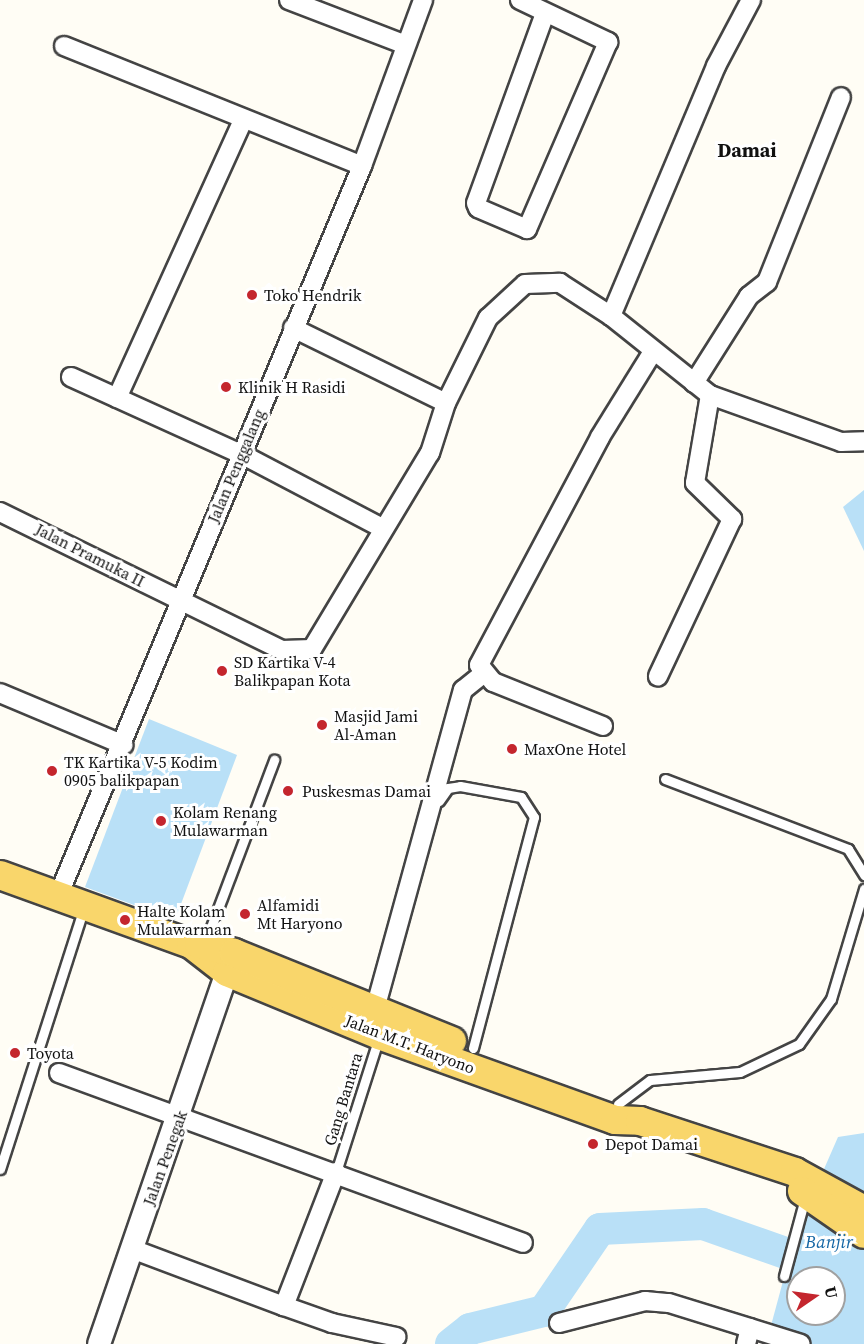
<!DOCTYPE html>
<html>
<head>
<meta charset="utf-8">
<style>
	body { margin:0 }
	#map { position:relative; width:864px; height:1344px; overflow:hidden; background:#fffdf5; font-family:"Source Serif 4",serif }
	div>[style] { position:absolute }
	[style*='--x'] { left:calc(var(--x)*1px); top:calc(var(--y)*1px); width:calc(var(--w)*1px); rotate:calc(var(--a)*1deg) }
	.water>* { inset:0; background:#b9e0f7 }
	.river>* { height:32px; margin:-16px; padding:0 16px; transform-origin:16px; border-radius:16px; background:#b9e0f7 }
	.roads { filter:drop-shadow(2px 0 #444) drop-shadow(-2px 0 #444) drop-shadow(0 2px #444) drop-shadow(0 -2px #444) }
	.service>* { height:9px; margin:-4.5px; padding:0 4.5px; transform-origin:4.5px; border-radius:4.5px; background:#fff }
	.minor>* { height:18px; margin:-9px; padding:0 9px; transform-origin:9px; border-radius:9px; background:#fff }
	.tertiary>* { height:22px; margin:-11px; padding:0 11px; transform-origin:11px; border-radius:11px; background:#fff }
	.primary>* { height:28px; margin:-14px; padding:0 14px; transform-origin:14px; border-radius:14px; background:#f9d66b }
	.dots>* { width:16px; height:16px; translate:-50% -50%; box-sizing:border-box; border:3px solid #fff; border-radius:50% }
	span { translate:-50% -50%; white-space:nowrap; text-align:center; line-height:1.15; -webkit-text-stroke:6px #fff; paint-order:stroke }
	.poi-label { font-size:16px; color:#111 }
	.left { translate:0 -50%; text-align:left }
	.street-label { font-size:16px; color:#111 }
	.water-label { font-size:18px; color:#1768a6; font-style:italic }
	.quarter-label { font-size:20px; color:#111; font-weight:700 }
	.north { position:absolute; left:786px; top:1266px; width:60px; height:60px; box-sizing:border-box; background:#fff; border:2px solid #a0a0a0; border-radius:50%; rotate:77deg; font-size:16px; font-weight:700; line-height:24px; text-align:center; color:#111 }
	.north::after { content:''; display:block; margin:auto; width:21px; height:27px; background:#c4262e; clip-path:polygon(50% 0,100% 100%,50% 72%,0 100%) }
</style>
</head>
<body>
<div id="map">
	<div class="water">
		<i style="clip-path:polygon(864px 490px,864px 551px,843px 507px)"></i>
		<i style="clip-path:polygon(149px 719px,237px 755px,175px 920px,85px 887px)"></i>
		<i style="clip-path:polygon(evenodd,864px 1133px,864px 1344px,766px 1344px,796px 1233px,838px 1137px,864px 1133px,798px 1278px,834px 1278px,834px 1314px,798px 1314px,798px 1278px)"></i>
	</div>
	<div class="river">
		<i style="--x:451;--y:1344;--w:24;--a:-38"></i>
		<i style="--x:470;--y:1329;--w:76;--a:-13.7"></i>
		<i style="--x:544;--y:1311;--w:99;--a:-55.7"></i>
		<i style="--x:600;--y:1229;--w:103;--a:-2.8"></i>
		<i style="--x:703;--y:1224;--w:129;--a:19.4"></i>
	</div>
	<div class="roads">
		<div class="service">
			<i style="--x:665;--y:779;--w:196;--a:20.9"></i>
			<i style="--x:848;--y:849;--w:31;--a:58"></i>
			<i style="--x:439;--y:801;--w:16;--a:-55"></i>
			<i style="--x:448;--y:788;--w:12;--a:-9"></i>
			<i style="--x:460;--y:786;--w:62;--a:10.2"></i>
			<i style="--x:521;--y:797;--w:24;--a:57"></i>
			<i style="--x:534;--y:817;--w:239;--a:104.8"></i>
			<i style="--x:205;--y:943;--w:196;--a:-69.3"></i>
			<i style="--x:618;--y:1104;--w:40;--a:-37"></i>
			<i style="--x:650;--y:1080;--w:90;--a:-5.1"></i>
			<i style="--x:740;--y:1072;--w:65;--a:-25.4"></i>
			<i style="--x:799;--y:1044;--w:55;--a:-54.6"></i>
			<i style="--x:831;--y:999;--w:115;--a:-73.3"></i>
			<i style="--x:0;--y:1169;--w:274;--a:-72.2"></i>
			<i style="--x:336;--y:1172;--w:142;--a:-72.3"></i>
			<i style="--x:784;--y:1276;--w:81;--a:-74.9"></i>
		</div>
		<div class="minor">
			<i style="--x:289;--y:0;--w:125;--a:21"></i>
			<i style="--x:520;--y:0;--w:98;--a:25.5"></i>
			<i style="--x:608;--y:42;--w:204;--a:113.4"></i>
			<i style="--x:527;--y:229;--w:53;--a:-156.8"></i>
			<i style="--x:478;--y:208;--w:5;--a:-112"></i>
			<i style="--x:476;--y:203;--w:202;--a:-70"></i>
			<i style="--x:64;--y:46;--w:321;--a:21.9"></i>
			<i style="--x:611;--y:316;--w:271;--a:-67.2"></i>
			<i style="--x:716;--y:66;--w:75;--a:-62.1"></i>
			<i style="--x:293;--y:328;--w:170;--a:26.1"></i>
			<i style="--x:71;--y:377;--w:187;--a:24.4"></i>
			<i style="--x:241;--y:454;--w:159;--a:27.7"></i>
			<i style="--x:694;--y:383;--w:103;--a:-57.7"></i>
			<i style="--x:749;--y:296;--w:23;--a:-38"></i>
			<i style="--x:767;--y:282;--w:199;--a:-68.2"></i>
			<i style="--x:710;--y:395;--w:139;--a:19.7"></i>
			<i style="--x:841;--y:442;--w:23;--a:-2"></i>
			<i style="--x:117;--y:398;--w:305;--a:-65.6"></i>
			<i style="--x:0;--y:512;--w:314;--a:26.1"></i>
			<i style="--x:282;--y:650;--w:30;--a:-2"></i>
			<i style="--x:312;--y:649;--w:229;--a:-59"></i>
			<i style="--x:430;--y:453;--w:52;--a:-72.3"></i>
			<i style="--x:446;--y:403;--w:95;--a:-63.7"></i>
			<i style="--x:488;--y:318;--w:50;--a:-42.6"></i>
			<i style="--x:525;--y:284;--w:35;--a:-2"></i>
			<i style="--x:560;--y:283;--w:61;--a:32.9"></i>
			<i style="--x:611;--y:316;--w:127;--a:38.6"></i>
			<i style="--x:710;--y:395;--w:89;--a:99.7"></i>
			<i style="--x:695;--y:483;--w:52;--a:44.2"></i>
			<i style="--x:732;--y:519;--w:174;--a:115.2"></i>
			<i style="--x:0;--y:693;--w:134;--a:22.8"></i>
			<i style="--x:603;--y:726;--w:118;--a:-158.2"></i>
			<i style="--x:493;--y:682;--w:22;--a:-129"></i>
			<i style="--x:479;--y:665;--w:258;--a:-62"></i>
			<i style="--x:600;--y:437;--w:99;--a:-58.2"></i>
			<i style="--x:58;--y:896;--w:791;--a:-67.39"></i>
			<i style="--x:362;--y:166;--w:177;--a:-69.8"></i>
			<i style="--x:375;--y:1009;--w:331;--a:-74.6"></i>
			<i style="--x:463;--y:690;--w:26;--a:-39"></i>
			<i style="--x:59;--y:1073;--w:494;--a:20.1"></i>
			<i style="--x:336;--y:1172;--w:144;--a:111.2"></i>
			<i style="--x:284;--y:1306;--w:51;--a:19.5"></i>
			<i style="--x:332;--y:1323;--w:66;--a:12.2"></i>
			<i style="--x:132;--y:1249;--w:162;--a:20.6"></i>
			<i style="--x:559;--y:1323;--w:89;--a:-14.3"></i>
			<i style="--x:645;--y:1301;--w:24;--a:5"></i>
			<i style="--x:669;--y:1303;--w:85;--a:17.2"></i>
			<i style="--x:746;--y:1344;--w:16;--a:-76"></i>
			<i style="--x:750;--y:1328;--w:53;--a:17.4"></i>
		</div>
		<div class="tertiary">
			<i style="--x:99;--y:1344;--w:409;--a:-71"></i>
		</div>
		<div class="primary">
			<i style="--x:0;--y:875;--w:203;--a:19.9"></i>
			<i style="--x:191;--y:944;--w:46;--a:37.9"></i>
			<i style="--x:227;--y:972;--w:165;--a:22.5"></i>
			<i style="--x:379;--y:1035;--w:251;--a:19.8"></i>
			<i style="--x:615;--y:1120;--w:25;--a:2"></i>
			<i style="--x:640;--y:1121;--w:163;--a:18.2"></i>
			<i style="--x:795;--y:1172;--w:79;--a:28.8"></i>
			<i style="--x:199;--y:944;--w:36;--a:14"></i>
			<i style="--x:234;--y:953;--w:235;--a:22"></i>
			<i style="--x:802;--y:1191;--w:75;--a:34.7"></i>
		</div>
	</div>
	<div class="dots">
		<i style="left:252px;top:295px;background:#c4262e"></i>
		<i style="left:226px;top:387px;background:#c4262e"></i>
		<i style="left:222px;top:671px;background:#c4262e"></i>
		<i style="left:322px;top:725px;background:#c4262e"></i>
		<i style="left:512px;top:749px;background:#c4262e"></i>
		<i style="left:52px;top:771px;background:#c4262e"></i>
		<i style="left:288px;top:791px;background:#c4262e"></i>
		<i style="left:161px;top:821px;background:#c4262e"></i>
		<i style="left:245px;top:914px;background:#c4262e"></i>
		<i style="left:125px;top:920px;background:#c4262e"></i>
		<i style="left:15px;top:1053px;background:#c4262e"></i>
		<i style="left:593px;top:1144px;background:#c4262e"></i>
	</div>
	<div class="poi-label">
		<span class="left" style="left:264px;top:295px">Toko Hendrik</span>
		<span class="left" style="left:238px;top:387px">Klinik H Rasidi</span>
		<span class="left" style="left:234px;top:671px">SD Kartika V-4<br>Balikpapan Kota</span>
		<span class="left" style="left:334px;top:725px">Masjid Jami<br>Al-Aman</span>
		<span class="left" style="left:524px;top:749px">MaxOne Hotel</span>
		<span class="left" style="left:64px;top:771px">TK Kartika V-5 Kodim<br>0905 balikpapan</span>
		<span class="left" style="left:302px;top:791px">Puskesmas Damai</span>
		<span class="left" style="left:173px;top:821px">Kolam Renang<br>Mulawarman</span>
		<span class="left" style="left:257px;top:914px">Alfamidi<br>Mt Haryono</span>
		<span class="left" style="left:137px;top:920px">Halte Kolam<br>Mulawarman</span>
		<span class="left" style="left:27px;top:1053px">Toyota</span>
		<span class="left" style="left:605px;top:1144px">Depot Damai</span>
	</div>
	<div class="street-label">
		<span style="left:236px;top:466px;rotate:-67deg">Jalan Penggalang</span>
		<span style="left:90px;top:555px;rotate:27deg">Jalan Pramuka II</span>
		<span style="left:410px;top:1044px;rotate:21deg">Jalan M.T. Haryono</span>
		<span style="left:343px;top:1099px;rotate:-73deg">Gang Bantara</span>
		<span style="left:165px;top:1158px;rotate:-70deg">Jalan Penegak</span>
	</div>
	<div class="water-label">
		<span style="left:829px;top:1242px">Banjir</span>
	</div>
	<div class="quarter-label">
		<span style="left:747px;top:150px">Damai</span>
	</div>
	<div class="north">U</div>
</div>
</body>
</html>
